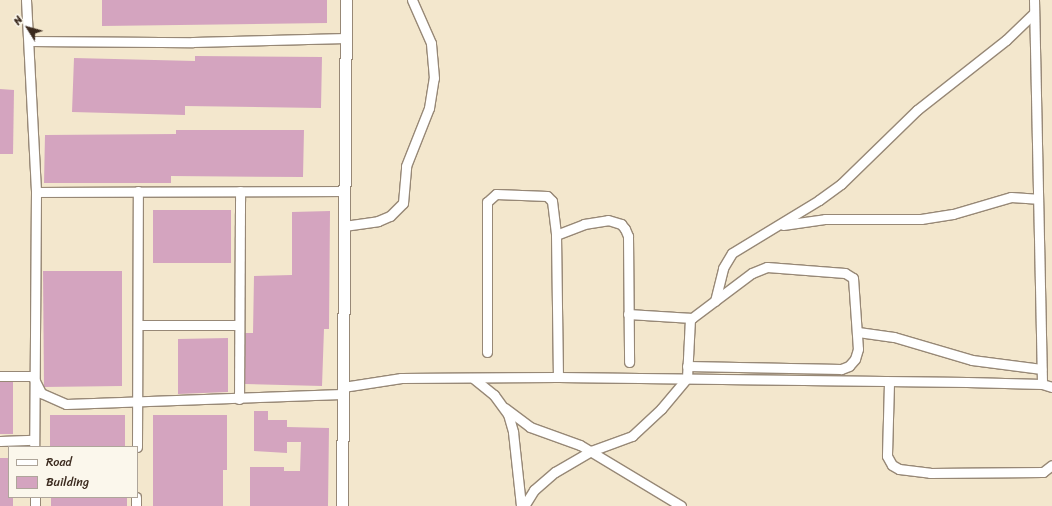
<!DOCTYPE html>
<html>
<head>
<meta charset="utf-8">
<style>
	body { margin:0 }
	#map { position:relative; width:1052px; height:506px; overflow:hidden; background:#f3e7cd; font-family:Sriracha,sans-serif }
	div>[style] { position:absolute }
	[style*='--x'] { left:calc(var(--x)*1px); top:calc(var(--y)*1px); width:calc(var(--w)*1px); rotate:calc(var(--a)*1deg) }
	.building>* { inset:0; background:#d4a4bf }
	.roads { filter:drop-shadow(1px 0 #978876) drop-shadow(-1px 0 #978876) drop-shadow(0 1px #978876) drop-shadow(0 -1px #978876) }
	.minor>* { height:9px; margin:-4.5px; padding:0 4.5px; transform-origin:4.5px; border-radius:4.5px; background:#fff }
	.major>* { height:11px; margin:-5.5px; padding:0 5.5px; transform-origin:5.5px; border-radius:5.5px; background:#fff }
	span { translate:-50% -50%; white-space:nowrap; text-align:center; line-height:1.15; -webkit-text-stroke:3px #fbf7ec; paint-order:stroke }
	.legend { position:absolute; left:8px; top:446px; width:130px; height:52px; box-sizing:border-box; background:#fbf7ec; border:1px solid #aea59a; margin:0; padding:5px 7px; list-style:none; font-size:12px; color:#3b2a1e }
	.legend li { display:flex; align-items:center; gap:8px; height:20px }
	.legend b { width:20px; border:1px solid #aea59a }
	.north { position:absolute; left:8px; top:8px; width:40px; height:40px; -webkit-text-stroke:3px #fbf7ec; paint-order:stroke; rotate:307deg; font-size:11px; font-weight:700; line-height:16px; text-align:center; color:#3b2a1e }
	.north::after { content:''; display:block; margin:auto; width:14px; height:18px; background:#3b2a1e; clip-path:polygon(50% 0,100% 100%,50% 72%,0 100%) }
</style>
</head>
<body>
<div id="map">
	<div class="building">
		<i style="clip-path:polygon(102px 0,327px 0,327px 23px,102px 26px)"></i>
		<i style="clip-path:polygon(195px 56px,322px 57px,321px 108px,185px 106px,185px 115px,72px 112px,74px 58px,195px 61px)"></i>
		<i style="clip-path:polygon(0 89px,14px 90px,13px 154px,0 154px)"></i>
		<i style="clip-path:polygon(176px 130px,304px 130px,303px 177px,171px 176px,171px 183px,44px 183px,45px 135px,176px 134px)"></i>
		<i style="clip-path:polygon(153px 210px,231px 210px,231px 263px,153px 263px)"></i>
		<i style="clip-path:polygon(330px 211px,329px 329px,324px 329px,322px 386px,245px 384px,245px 333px,253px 333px,254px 276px,292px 275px,292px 212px)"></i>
		<i style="clip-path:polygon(43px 271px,122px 271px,122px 386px,44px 387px)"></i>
		<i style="clip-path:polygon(228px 338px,228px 392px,178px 394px,178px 339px)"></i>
		<i style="clip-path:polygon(0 382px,13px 382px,13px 434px,0 434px)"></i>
		<i style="clip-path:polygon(254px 411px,268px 411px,268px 420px,287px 420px,287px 427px,329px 428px,328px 506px,250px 506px,250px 467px,284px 467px,284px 471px,300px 471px,301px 442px,287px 442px,287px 453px,254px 451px)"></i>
		<i style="clip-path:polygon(50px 415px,125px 415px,125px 447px,50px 447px)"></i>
		<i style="clip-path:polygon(153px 415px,227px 415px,227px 470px,223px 470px,223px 506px,153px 506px)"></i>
		<i style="clip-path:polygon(0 458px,9px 458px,9px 497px,13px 497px,13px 506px,0 506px)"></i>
		<i style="clip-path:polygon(51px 497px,127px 497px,127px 506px,51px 506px)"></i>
	</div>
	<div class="roads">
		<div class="minor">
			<i style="--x:26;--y:0;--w:192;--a:87"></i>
			<i style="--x:36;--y:192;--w:255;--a:90.4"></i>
			<i style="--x:1034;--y:0;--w:384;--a:88.8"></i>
			<i style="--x:30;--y:41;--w:163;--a:0.4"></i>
			<i style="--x:193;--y:42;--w:153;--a:-1.5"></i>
			<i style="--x:36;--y:192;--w:309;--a:-0.2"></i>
			<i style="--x:783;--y:225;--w:42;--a:-8.1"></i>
			<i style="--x:825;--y:219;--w:96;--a:0"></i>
			<i style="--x:921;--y:219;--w:32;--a:-9"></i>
			<i style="--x:953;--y:214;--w:60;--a:-16.3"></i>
			<i style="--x:1011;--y:197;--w:26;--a:4"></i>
			<i style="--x:344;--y:226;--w:34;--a:-8"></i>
			<i style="--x:378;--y:221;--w:13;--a:-23"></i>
			<i style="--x:390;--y:216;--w:18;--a:-45"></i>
			<i style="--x:403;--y:203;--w:37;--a:-85"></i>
			<i style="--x:406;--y:166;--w:62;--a:-68.4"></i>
			<i style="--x:429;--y:108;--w:30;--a:-81"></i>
			<i style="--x:434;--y:78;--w:35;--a:-95"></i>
			<i style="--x:431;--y:43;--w:47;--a:-113.8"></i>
			<i style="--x:556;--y:235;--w:30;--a:-21"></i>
			<i style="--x:584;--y:224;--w:24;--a:-9"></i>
			<i style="--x:608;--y:220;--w:14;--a:17"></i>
			<i style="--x:621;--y:224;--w:6;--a:51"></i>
			<i style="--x:625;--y:229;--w:8;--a:67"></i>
			<i style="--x:628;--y:236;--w:126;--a:89.5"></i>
			<i style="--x:715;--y:301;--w:34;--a:-76"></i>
			<i style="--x:723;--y:268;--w:17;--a:-59"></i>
			<i style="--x:732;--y:253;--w:102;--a:-31.3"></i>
			<i style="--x:819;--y:200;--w:27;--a:-36"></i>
			<i style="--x:841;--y:184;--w:106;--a:-44.2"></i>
			<i style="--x:917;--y:110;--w:113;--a:-38.2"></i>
			<i style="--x:1006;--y:40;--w:39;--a:-44"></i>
			<i style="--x:628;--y:314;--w:64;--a:3.6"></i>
			<i style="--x:692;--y:318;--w:75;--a:-36.9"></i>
			<i style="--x:752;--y:273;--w:16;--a:-22"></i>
			<i style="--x:767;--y:267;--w:78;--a:4.4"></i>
			<i style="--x:845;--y:273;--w:9;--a:32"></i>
			<i style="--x:853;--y:278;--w:71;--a:86"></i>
			<i style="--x:858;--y:349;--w:10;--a:107"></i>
			<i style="--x:855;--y:359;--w:9;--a:131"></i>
			<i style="--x:849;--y:366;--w:9;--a:159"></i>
			<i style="--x:841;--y:369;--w:154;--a:-178.9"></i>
			<i style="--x:139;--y:325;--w:100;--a:0"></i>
			<i style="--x:858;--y:332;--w:36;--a:8"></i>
			<i style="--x:894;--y:337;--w:81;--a:16.4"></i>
			<i style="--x:972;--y:360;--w:70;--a:7.4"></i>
			<i style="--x:487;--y:352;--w:150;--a:-90"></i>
			<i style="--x:487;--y:202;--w:12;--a:-42"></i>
			<i style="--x:496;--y:194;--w:51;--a:2.2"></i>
			<i style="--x:547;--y:196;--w:7;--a:45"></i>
			<i style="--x:552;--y:201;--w:34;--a:83"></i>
			<i style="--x:556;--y:235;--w:142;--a:89.2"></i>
			<i style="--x:0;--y:376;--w:33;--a:0"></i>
			<i style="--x:473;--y:378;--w:27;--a:39"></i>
			<i style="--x:494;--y:395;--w:24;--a:54"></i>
			<i style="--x:508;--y:414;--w:19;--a:74"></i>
			<i style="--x:513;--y:432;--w:74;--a:83.8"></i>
			<i style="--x:34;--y:379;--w:16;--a:63"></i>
			<i style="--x:41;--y:393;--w:27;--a:24"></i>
			<i style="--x:66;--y:404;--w:276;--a:-2.1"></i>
			<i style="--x:889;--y:383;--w:73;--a:91.6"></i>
			<i style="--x:887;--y:456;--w:10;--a:61"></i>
			<i style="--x:892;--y:465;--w:8;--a:30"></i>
			<i style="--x:899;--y:469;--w:31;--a:7"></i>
			<i style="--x:930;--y:473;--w:113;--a:-0.5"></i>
			<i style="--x:1043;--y:472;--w:11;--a:-38"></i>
			<i style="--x:343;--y:387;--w:59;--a:-8.8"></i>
			<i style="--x:401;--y:378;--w:157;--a:-0.4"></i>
			<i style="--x:558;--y:377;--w:409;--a:0.7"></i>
			<i style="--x:967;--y:382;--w:75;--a:1.5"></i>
			<i style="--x:1042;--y:384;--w:10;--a:17"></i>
			<i style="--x:239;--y:399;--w:208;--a:-89.7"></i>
			<i style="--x:505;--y:408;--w:31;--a:37"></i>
			<i style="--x:530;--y:427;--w:53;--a:19.8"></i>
			<i style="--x:580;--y:445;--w:118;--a:31.1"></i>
			<i style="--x:0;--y:441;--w:34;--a:-2"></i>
			<i style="--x:137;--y:447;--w:256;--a:-89.8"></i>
			<i style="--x:35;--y:497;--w:9;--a:90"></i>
			<i style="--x:136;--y:506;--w:9;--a:-90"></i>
			<i style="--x:524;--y:506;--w:19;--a:-58"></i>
			<i style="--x:534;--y:490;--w:28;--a:-41"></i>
			<i style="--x:555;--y:472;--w:42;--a:-30.3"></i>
			<i style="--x:591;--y:451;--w:44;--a:-20.1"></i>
			<i style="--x:632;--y:436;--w:40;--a:-43"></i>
			<i style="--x:661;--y:409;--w:40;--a:-50"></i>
			<i style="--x:687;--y:378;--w:60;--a:-87.1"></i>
		</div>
		<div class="major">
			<i style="--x:342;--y:506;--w:506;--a:-89.55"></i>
		</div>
	</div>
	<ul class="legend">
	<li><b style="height:5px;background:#fff"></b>Road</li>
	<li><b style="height:11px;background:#d4a4bf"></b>Building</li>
	</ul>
	<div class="north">N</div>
</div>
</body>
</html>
